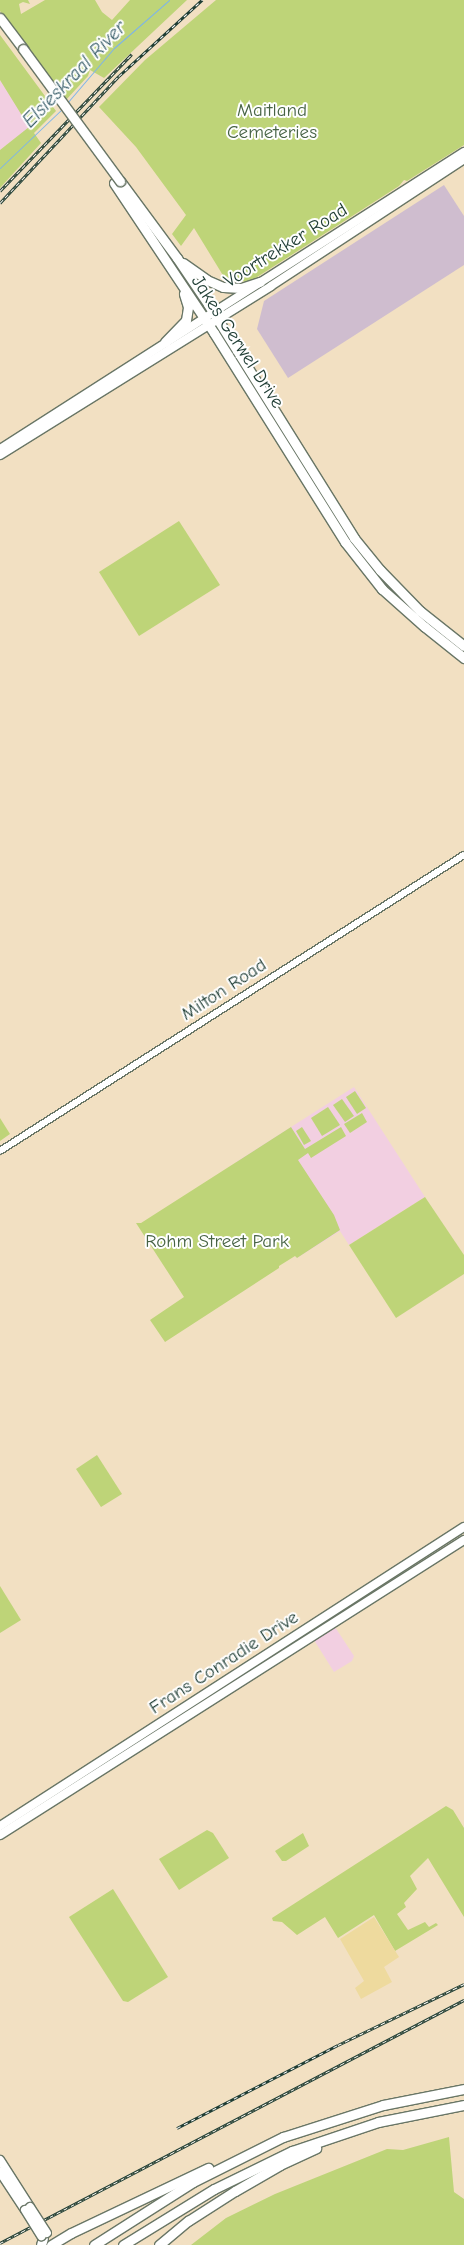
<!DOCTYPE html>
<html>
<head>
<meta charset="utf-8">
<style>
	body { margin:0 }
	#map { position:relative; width:464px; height:2245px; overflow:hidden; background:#f2e0c2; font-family:"Comic Neue",sans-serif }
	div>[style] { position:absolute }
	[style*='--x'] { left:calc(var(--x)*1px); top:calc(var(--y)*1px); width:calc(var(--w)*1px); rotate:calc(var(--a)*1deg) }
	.built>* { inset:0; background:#f2cfe1 }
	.industrial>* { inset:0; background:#cfbdcf }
	.green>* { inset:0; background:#bed478 }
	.sand>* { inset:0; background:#eeda9e }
	.stream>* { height:1px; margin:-0.5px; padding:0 0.5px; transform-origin:0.5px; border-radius:0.5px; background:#7cb3eb }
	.roads { filter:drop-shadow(1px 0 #697666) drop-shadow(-1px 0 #697666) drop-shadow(0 1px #697666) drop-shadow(0 -1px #697666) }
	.minor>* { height:5.5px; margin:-2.75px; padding:0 2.75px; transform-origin:2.75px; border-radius:2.75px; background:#fff }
	.major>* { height:8px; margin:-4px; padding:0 4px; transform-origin:4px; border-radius:4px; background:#fff }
	.highway>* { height:9px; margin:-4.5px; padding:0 4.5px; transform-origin:4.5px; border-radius:4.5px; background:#fff }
	.rail>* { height:3px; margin-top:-1.5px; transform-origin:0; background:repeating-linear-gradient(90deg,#fff 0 4px,#1f3d34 0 8px); box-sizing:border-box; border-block:1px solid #1f3d34 }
	.bridges { filter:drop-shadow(1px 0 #697666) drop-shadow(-1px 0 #697666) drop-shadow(0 1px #697666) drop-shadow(0 -1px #697666) }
	.major-bridge>* { height:8px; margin:-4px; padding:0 4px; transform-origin:4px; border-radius:4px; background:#fff }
	.highway-bridge>* { height:9px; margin:-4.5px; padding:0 4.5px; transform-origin:4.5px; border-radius:4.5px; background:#fff }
	span { translate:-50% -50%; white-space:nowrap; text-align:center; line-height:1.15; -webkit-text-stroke:4px #fff; paint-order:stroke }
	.park-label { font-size:19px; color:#476345 }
	.street-label { font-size:19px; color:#1f3d34 }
	.water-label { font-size:20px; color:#3b606b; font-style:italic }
</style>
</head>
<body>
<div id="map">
	<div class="built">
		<i style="clip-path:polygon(0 80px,30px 127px,0 150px)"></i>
		<i style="clip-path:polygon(354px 1087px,425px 1197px,349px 1245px,340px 1231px,297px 1258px,236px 1162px)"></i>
		<i style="clip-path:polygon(335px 1627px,354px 1656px,352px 1661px,334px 1672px,314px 1640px)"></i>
	</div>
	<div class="industrial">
		<i style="clip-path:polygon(444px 185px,464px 216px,464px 265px,288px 378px,257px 329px,264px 301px)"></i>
	</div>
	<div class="green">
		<i style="clip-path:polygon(0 0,28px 0,30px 4px,23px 2px,19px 4px,21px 14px,45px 0,95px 0,102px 12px,112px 20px,130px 0,187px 0,104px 78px,90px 70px,88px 76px,66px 100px,0 11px)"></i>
		<i style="clip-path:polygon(216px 0,464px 0,464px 145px,407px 181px,404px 180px,399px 186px,251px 281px,234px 282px,224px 277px,194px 228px,181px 246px,172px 234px,186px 215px,136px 147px,99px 107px,145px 60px)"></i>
		<i style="clip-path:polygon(0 35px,56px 111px,34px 133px,41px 143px,0 188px,0 150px,29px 127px,0 80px)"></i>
		<i style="clip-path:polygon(179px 521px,220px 585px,139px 636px,99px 572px)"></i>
		<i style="clip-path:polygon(355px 1091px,366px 1108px,357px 1114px,346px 1097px)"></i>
		<i style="clip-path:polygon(342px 1099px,354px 1116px,345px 1122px,333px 1105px)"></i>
		<i style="clip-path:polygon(328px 1107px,340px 1125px,322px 1136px,311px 1118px)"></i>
		<i style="clip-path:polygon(362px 1113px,367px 1122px,350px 1133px,344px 1124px)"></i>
		<i style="clip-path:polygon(0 1118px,10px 1134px,0 1141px)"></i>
		<i style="clip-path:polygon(291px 1127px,305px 1149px,341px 1127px,346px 1136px,311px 1158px,308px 1153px,298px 1160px,334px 1215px,340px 1230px,297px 1258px,295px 1256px,279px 1266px,279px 1268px,165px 1342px,150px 1320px,184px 1297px,136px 1223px,141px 1223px)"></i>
		<i style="clip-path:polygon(302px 1127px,311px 1141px,304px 1145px,296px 1131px)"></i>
		<i style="clip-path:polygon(425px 1197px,464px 1255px,464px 1274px,396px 1318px,349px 1245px)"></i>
		<i style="clip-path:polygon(97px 1455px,122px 1494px,101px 1507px,76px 1469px)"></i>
		<i style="clip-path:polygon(0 1586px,21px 1620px,0 1633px)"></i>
		<i style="clip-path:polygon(446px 1806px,453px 1810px,464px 1828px,464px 1917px,428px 1858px,410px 1876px,417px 1889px,404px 1903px,406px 1907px,397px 1914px,408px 1930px,425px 1922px,429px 1927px,436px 1923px,438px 1925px,395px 1951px,374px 1915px,338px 1938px,325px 1917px,297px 1935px,282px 1922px,273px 1921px,272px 1918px)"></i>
		<i style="clip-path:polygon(207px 1830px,213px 1833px,229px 1858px,179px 1890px,159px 1859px)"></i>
		<i style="clip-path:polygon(303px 1833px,309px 1846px,286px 1861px,282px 1861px,275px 1851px)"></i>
		<i style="clip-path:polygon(113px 1889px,168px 1977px,128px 2002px,123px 2001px,69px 1917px)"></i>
		<i style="clip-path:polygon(449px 2137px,454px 2192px,464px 2199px,464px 2245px,191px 2245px,226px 2218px,275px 2194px,387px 2149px,403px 2150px)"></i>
	</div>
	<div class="sand">
		<i style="clip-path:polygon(374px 1917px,399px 1957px,384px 1967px,392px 1982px,361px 1999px,355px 1988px,364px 1981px,340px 1939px)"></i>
	</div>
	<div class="stream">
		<i style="--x:67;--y:103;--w:72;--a:-49.5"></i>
		<i style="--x:114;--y:48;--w:73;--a:-41.1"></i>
		<i style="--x:0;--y:168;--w:87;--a:-43.6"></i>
	</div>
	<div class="roads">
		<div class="minor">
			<i style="--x:0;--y:1151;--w:550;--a:-32.54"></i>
		</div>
		<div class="major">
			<i style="--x:0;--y:449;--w:551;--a:-32.62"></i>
			<i style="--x:0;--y:455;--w:319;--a:-31.9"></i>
			<i style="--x:271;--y:286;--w:231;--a:-33.3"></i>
			<i style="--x:0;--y:1826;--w:552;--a:-32.8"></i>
			<i style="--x:0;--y:1835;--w:550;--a:-32.45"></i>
			<i style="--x:0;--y:2160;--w:56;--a:57.4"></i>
			<i style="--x:0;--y:2172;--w:45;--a:56.7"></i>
		</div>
		<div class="highway">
			<i style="--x:0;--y:18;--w:39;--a:53"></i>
			<i style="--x:120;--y:181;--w:96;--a:53.5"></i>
			<i style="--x:177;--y:258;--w:55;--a:56"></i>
			<i style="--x:208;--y:304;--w:276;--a:58"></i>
			<i style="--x:354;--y:538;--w:41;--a:50.9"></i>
			<i style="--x:380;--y:570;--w:57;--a:45.7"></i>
			<i style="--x:420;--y:611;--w:56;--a:38.5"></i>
			<i style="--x:114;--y:183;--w:180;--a:56.3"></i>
			<i style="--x:214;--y:333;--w:247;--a:57.9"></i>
			<i style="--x:345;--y:542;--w:60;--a:51.8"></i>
			<i style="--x:382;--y:589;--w:57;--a:41.5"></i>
			<i style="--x:425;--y:627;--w:50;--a:38.5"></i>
			<i style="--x:183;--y:263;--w:29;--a:35"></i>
			<i style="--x:207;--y:280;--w:17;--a:24"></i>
			<i style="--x:223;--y:287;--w:18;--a:3"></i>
			<i style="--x:241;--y:288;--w:20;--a:-18"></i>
			<i style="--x:165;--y:342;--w:30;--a:-46"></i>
			<i style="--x:186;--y:320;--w:13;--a:-81"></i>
			<i style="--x:188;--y:307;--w:14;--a:-107"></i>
			<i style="--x:41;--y:2245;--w:7;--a:-74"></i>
			<i style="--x:51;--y:2245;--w:23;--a:-31"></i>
			<i style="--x:71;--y:2233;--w:152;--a:-25.4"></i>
			<i style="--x:94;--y:2245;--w:117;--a:-32.5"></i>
			<i style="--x:193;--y:2182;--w:101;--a:-26.6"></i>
			<i style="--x:283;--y:2137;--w:105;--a:-17.7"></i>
			<i style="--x:383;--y:2105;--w:83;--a:-11.2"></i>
			<i style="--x:123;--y:2245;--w:107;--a:-31.6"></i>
			<i style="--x:214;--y:2189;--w:87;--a:-26"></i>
			<i style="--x:292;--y:2151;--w:91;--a:-18.6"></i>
			<i style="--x:378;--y:2122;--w:88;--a:-11.2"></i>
			<i style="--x:159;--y:2245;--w:38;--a:-40"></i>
			<i style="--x:188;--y:2221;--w:56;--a:-32.6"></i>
			<i style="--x:235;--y:2191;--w:52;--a:-30"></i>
			<i style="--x:280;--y:2165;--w:40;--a:-25"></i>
		</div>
	</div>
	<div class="rail">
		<i style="--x:0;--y:191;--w:190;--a:-46.1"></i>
		<i style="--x:0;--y:203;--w:174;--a:-46.9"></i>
		<i style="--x:119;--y:76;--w:113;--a:-42.5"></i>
		<i style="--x:177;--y:2128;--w:181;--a:-27.3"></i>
		<i style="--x:338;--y:2045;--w:140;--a:-25.8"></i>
		<i style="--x:0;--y:2243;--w:524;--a:-27.64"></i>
	</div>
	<div class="bridges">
		<div class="major-bridge">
			<i style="--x:30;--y:2207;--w:31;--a:57"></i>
			<i style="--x:25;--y:2210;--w:31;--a:58"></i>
		</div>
		<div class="highway-bridge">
			<i style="--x:23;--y:49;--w:164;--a:53.7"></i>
		</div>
	</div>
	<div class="park-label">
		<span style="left:272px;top:122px">Maitland<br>Cemeteries</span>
		<span style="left:217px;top:1242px">Rohm Street Park</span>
	</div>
	<div class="street-label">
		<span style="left:286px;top:246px;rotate:-32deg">Voortrekker Road</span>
		<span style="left:237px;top:342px;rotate:57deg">Jakes Gerwel Drive</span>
		<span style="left:224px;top:990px;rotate:-33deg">Milton Road</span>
		<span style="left:224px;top:1663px;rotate:-33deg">Frans Conradie Drive</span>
	</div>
	<div class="water-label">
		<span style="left:74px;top:74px;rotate:-46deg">Elsieskraal River</span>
	</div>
</div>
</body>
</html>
